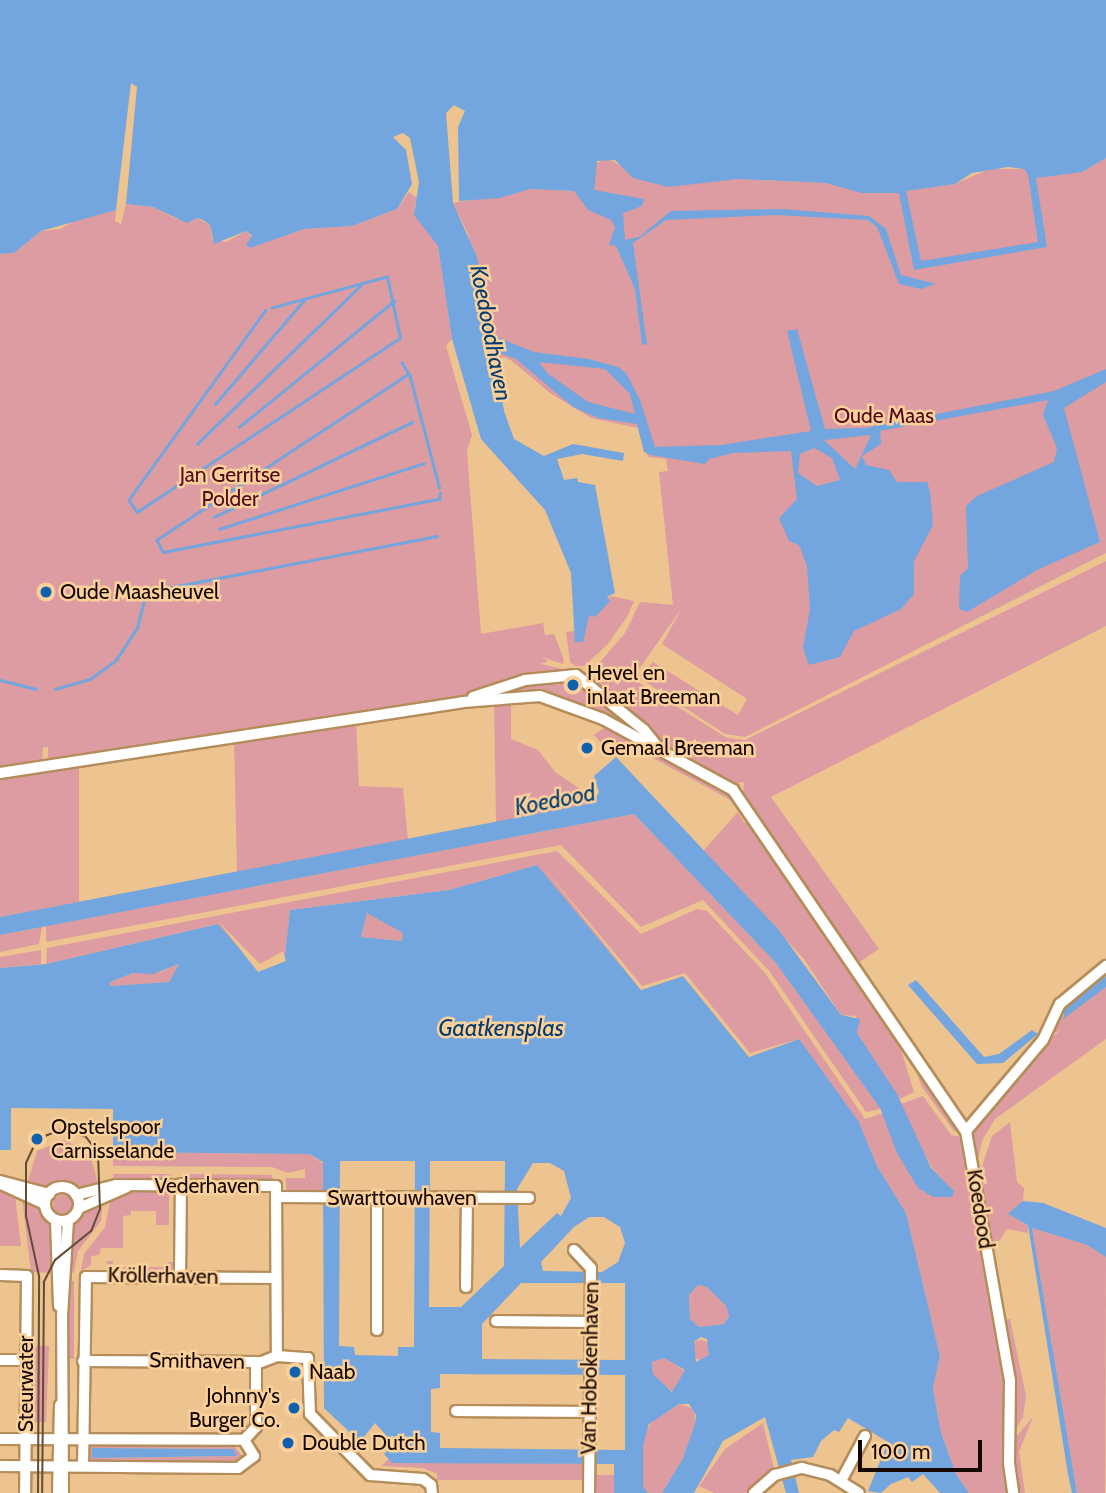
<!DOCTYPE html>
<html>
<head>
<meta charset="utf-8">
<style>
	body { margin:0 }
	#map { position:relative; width:1106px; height:1493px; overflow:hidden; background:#edc38f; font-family:Cabin,sans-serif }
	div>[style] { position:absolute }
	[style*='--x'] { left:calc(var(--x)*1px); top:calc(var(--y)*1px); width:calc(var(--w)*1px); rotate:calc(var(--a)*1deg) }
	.green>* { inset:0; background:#dc9ca2 }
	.round { border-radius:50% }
	.water>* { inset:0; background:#73a5de }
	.pier>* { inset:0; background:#edc38f }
	.stream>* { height:2.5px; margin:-1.25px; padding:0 1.25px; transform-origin:1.25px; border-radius:1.25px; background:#73a5de }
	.roads { filter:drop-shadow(2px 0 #b48d5a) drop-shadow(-2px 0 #b48d5a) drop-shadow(0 2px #b48d5a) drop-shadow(0 -2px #b48d5a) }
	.minor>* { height:10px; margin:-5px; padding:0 5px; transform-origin:5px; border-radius:5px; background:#fff }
	.minor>.ring { margin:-5px; padding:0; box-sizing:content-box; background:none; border:10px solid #fff; border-radius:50% }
	.tram>* { height:2px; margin:-1px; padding:0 1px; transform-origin:1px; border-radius:1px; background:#644b34 }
	.dots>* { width:19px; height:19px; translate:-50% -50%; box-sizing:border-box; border:4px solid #fad09b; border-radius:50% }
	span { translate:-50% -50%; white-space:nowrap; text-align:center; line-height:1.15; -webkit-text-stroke:5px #fad09b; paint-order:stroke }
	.park-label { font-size:21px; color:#530a1c }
	.poi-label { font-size:21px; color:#160800 }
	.left { translate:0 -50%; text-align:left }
	.right { translate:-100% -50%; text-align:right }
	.street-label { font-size:21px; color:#160800 }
	.water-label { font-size:23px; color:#053c70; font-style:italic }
	.scale { position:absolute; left:858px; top:1440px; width:124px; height:32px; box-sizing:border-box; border:4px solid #160800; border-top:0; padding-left:9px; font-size:21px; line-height:24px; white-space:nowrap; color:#160800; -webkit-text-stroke:5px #fad09b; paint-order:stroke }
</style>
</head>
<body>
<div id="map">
	<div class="green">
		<i style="clip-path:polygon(606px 158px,660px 185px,738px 179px,826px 183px,881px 193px,955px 184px,989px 169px,1024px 169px,1028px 175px,1082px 172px,1106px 158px,1106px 553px,745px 737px,725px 734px,638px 677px,653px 662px,738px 715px,747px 699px,662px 644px,682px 608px,639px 669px,595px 668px,625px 633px,640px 602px,673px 605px,659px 472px,668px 471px,666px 459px,648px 457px,638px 428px,591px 418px,550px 393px,512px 361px,504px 357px,493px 360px,468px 234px,453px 203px,530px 189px,574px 191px,606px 201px,594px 190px,594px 165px)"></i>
		<i style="clip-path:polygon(409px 192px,417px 198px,414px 208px,438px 246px,452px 339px,446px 346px,472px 435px,467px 451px,481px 634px,543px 623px,545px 635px,554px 634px,564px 660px,563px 664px,542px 657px,548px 661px,541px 664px,562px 669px,462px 699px,48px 762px,48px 747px,43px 747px,42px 763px,0 770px,0 254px,14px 253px,41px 231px,60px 229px,82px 217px,116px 210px,115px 221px,121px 224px,126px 204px,153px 207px,177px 219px,197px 218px,210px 225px,212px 239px,226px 242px,246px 231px,257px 244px,304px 229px,352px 226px,397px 209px)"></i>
		<i style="clip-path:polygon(1106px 561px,1106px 626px,771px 797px,879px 949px,858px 963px,743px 798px,744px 782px,731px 784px,665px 748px,594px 682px,597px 673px,630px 677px,727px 738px,745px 740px)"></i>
		<i style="clip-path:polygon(611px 596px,634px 601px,627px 617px,607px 645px,584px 666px,575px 666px,570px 662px,566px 632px,575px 631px,575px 642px,589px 614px)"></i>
		<i style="clip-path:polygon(579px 682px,648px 738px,553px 695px,483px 697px,519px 684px)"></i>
		<i style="clip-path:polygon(511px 699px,511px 739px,538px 750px,555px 772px,595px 799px,593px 803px,496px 823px,494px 701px)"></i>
		<i style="clip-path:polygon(356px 721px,359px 786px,403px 788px,408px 840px,237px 872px,234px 739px)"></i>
		<i style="clip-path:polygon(608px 725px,724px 789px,738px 804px,651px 757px,603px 745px,594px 735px)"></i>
		<i style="clip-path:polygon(79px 764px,79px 902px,0 917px,0 776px)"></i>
		<i style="clip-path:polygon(738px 812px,744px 823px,752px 822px,896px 1033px,914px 1092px,896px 1101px,896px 1094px,857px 1033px,856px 1016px,841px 1015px,804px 959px,703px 851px)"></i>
		<i style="clip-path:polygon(634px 814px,776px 963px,881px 1109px,866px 1112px,770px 972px,703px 900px,641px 927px,561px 845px,46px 942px,46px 926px)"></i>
		<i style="clip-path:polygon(557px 851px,641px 934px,697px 909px,707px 911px,765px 973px,865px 1119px,883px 1113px,897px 1153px,923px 1192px,952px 1190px,932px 1168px,898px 1105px,923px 1096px,951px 1135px,963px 1137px,1008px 1380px,1010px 1493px,969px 1493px,956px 1474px,941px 1433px,933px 1388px,940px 1356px,906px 1213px,877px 1166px,859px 1122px,641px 990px,537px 865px,449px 890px,290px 910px,285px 955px,255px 966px,217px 924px,46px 964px,47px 948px)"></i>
		<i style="clip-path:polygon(367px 912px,403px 933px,402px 941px,361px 937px)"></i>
		<i style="clip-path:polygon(42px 927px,39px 944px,0 952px,0 935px)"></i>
		<i style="clip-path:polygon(41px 950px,41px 964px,0 968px,0 957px)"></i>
		<i style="clip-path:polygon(179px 964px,169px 982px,110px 986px,110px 982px,133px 973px,160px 972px)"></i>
		<i style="clip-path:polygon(1106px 987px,1106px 1039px,995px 1119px,982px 1141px,977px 1163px,972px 1128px,1042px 1044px,1061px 1030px,1048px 1035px,1061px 1014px,1063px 1018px)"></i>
		<i style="clip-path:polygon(907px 1049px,962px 1132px,954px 1131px,922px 1087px)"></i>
		<i style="clip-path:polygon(1010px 1122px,1017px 1182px,1024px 1188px,1023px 1201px,1010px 1215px,1028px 1225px,1028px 1233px,1007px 1229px,999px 1241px,989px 1243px,979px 1176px,992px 1136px)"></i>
		<i style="clip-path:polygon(64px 1140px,90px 1153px,99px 1188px,80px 1191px,63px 1184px,43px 1189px,27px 1184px,37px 1151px)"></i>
		<i style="clip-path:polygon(113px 1152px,309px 1154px,324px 1164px,324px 1192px,286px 1191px,286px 1178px,305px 1178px,305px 1169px,288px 1173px,272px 1167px,113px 1166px)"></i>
		<i style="clip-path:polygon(113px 1174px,171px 1174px,171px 1180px,115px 1183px)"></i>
		<i style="clip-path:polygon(188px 1174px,271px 1175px,275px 1182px,184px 1181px)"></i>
		<i style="clip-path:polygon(0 1188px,15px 1196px,21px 1246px,0 1246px)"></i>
		<i style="clip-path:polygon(140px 1188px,169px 1188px,169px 1225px,156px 1225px,156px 1211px,131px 1211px,131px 1215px,123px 1216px,123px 1248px,101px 1248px,99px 1255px,91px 1256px,91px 1265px,81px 1271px,84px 1254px,105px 1227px,110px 1201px)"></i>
		<i class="round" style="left:53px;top:1195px;width:20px;height:20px"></i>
		<i style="clip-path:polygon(22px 1198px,42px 1207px,53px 1224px,55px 1273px,31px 1272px)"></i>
		<i style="clip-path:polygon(103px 1200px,101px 1221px,78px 1251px,74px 1272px,68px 1274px,72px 1223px,82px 1210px)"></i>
		<i style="clip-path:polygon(1032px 1228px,1087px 1245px,1106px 1257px,1105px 1493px,1077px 1493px)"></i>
		<i style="clip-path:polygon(107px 1261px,113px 1261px,113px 1267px,168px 1267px,168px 1262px,173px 1262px,173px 1271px,107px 1271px)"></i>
		<i style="clip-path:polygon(68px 1281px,74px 1281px,74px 1359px,69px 1358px,66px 1340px)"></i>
		<i style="clip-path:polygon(698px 1285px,707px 1287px,726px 1306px,729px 1316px,724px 1324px,699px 1327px,690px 1319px,689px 1295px)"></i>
		<i style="clip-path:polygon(1010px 1319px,1026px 1396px,1023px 1417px,1016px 1429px,1014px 1382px,1003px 1320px)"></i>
		<i class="round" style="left:691px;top:1340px;width:20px;height:20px"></i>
		<i style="clip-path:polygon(35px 1346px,49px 1346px,46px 1422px,35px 1422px)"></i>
		<i style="clip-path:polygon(664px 1358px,685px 1371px,673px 1392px,653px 1375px,652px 1362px)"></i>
		<i style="clip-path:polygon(680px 1404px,694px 1409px,695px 1424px,682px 1460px,662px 1493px,648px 1493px,643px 1488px,643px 1437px,653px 1420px)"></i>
		<i style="clip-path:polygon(1033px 1417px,1019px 1452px,1025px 1493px,1018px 1493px,1014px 1439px)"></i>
		<i style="clip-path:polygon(763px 1423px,774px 1469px,748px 1493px,714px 1493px,699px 1486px,725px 1449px)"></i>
		<i style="clip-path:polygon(evenodd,93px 1443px,233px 1444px,242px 1456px,230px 1464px,91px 1463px,87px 1448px,93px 1443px,93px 1448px,234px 1449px,237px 1456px,93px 1458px,93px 1448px)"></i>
		<i style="clip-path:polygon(389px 1459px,583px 1464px,583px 1480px,437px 1480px,437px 1474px,423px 1468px,381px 1466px)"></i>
		<i style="clip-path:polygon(595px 1475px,614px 1475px,614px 1493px,594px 1493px)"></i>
	</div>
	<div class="water">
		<i style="clip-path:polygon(evenodd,0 0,1106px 0,1106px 158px,1082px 172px,1036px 178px,1047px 247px,914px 270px,899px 193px,861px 193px,826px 183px,738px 179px,668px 187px,633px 178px,615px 160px,597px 161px,594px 190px,644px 199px,642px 206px,623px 213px,625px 240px,639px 237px,671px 211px,783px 209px,869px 216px,886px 229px,901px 275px,936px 284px,921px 289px,899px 284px,877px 227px,868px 220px,776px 215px,666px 220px,633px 243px,647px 345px,642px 344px,635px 289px,616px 246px,609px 245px,615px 227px,611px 220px,588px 210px,574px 191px,530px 189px,500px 198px,459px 201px,458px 127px,465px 111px,454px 105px,446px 113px,453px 203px,477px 257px,492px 335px,534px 352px,589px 359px,618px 367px,626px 373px,640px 400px,655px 447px,721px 445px,811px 431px,787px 331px,797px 329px,825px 429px,865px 428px,1054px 391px,1106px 369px,1106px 382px,1064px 408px,1100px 542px,1039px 569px,967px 612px,959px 609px,960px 576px,968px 568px,966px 506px,977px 496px,1054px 462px,1057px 448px,1043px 415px,1048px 400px,880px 431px,881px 444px,862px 456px,866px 465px,889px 470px,897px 482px,927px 482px,930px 491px,933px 525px,914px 561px,914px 594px,901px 609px,854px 631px,840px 657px,809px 665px,803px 648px,810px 609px,807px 566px,799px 545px,789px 541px,779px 518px,797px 499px,791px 451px,733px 453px,709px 459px,705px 464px,651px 455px,644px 452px,637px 424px,598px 418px,573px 407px,516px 359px,500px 353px,496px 358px,504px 411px,514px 439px,544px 456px,573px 444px,624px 453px,623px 461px,582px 454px,557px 459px,564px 480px,577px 478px,578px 482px,595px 485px,615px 593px,607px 597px,610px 601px,595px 617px,589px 615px,583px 642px,575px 642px,571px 573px,545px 510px,481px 439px,452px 339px,438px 246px,414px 215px,419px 182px,410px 138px,403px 133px,393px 137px,406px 150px,412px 184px,397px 209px,352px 226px,304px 229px,250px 248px,246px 245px,252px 236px,246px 231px,214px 244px,210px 225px,203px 220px,197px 218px,187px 223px,153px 207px,126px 204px,137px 87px,131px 83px,116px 210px,41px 231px,14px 253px,0 254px,0 0,1008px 167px,1024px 169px,1028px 175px,1038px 242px,921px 261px,906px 191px,955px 184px,972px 173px,1008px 167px,0 0,539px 362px,605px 369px,630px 394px,635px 414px,588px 402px,547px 373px,539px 362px,0 0,871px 435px,855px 469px,824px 440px,825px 440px,871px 435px,0 0,814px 448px,832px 458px,840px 480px,817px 486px,798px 473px,800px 454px,814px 448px)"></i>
		<i style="clip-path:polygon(616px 757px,778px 929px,841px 1015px,860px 1019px,857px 1033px,897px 1094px,931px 1168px,954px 1191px,952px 1197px,933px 1197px,918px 1188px,897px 1153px,880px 1108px,776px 963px,634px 814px,0 935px,0 917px,593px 803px,599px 792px,594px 776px)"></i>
		<i style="clip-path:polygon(evenodd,537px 865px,641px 990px,683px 976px,749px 1057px,799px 1039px,859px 1122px,877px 1166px,906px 1213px,940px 1356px,933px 1388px,941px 1433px,956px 1474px,969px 1493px,940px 1493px,923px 1474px,912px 1482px,908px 1477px,891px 1484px,881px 1493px,868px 1491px,888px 1442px,848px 1418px,839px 1432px,834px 1430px,821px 1441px,813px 1457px,791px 1460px,799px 1493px,786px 1493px,765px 1417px,723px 1441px,694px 1493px,662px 1493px,682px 1460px,695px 1424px,696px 1415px,689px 1404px,679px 1404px,649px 1424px,643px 1445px,643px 1487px,648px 1493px,614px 1493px,614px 1464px,392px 1463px,384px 1454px,394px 1444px,375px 1423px,360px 1442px,324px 1408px,323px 1162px,309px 1154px,113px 1152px,113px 1109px,11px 1108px,11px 1150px,0 1150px,0 968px,46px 964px,218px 924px,255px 966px,285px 955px,290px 910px,449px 890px,537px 865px,367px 913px,403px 933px,402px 941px,361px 937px,367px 913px,537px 865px,179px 964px,169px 982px,110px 986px,110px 982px,133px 973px,153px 974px,179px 964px,537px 865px,340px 1161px,415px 1161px,414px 1347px,398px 1347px,398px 1356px,355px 1355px,354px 1347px,339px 1346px,340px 1161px,537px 865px,430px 1161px,505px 1161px,504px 1266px,461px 1307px,429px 1307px,430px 1161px,537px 865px,533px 1163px,550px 1163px,564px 1171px,571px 1198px,561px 1216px,557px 1213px,520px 1248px,517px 1189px,533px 1163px,537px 865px,589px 1217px,604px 1217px,620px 1227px,625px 1243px,618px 1262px,602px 1272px,543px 1271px,541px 1262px,574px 1227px,589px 1217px,537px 865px,521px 1283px,625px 1283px,625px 1360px,482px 1359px,482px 1324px,521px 1283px,537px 865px,698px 1285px,707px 1287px,726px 1306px,729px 1316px,724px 1324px,699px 1327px,690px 1319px,689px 1295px,698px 1285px,537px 865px,701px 1337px,707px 1339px,709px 1355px,696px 1362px,694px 1342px,701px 1337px,537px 865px,664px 1358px,685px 1370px,672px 1392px,653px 1374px,652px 1362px,664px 1358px,537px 865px,440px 1374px,625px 1375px,625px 1450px,440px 1448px,440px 1433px,431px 1432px,431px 1389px,440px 1388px,440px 1374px)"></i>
		<i style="clip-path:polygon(1106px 976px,1106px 987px,1063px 1019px,1065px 1008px)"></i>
		<i style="clip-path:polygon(916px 980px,984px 1057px,999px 1054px,1032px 1030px,1038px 1034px,1003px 1063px,977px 1064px,908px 985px)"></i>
		<i style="clip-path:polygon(1023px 1201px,1043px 1203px,1106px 1228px,1106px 1257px,1087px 1245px,1032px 1228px,1077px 1493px,1072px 1493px,1068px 1474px,1028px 1225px,1008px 1214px)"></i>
		<i style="clip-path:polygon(92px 1448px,234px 1449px,237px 1456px,92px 1458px)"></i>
	</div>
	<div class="pier">
		<i style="clip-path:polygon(539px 862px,642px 986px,685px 973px,750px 1053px,799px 1039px,749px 1057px,683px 976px,641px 990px)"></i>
		<i style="clip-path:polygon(218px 921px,260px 964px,283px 951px,286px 961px,258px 972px)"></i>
	</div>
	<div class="stream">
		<i style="--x:266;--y:310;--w:234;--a:125.8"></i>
		<i style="--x:129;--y:500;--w:14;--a:56"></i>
		<i style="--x:137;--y:512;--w:315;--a:-33.5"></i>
		<i style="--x:400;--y:338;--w:62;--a:-102"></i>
		<i style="--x:387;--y:277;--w:119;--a:164.9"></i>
		<i style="--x:402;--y:362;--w:14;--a:60"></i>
		<i style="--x:215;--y:404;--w:138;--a:-49.4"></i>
		<i style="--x:239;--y:427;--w:200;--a:-39.1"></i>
		<i style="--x:197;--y:444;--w:227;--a:-44.1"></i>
		<i style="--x:439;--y:488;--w:118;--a:-104.7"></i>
		<i style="--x:409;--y:374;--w:302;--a:146.6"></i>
		<i style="--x:157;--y:540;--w:13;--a:63"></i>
		<i style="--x:163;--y:552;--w:281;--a:-10.9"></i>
		<i style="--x:439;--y:499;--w:6;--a:-81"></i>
		<i style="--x:214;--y:517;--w:220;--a:-25.6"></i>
		<i style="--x:219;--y:529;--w:215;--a:-17.8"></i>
		<i style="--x:0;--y:680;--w:37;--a:14"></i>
		<i style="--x:55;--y:689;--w:36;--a:-16"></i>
		<i style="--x:90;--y:679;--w:32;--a:-36"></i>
		<i style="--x:116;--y:660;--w:38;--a:-57"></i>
		<i style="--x:137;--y:628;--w:37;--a:-76"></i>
		<i style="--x:146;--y:592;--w:296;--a:-10.9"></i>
	</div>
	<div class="roads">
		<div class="minor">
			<i style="--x:473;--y:697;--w:55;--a:-18.1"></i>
			<i style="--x:525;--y:680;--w:51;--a:-5.6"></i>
			<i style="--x:576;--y:675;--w:87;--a:39"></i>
			<i style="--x:644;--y:730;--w:22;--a:51"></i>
			<i style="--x:0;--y:773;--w:468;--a:-8.7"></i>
			<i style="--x:463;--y:702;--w:77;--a:-4.5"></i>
			<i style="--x:540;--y:696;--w:67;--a:20.1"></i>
			<i style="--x:603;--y:719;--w:148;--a:28.6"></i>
			<i style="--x:733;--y:790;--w:413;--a:55.7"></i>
			<i style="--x:966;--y:1131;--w:254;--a:80"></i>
			<i style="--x:1010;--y:1381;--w:82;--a:90.7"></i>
			<i style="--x:1009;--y:1463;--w:30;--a:82"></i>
			<i style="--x:966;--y:1131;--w:119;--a:-49.8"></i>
			<i style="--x:1043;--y:1040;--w:40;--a:-65"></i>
			<i style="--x:1060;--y:1004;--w:60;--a:-39.6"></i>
			<i style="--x:0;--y:1181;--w:51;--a:14.9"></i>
			<i style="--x:1;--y:1184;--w:48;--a:24.4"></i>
			<i class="ring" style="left:45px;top:1187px;width:24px;height:24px"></i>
			<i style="--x:76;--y:1195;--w:41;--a:-14"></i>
			<i style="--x:116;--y:1185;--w:160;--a:0.4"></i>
			<i style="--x:276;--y:1186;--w:170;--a:89.7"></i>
			<i style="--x:277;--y:1356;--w:17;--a:159"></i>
			<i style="--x:261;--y:1362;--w:178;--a:-179.7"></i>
			<i style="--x:276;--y:1197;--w:253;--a:0.2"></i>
			<i style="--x:79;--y:1208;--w:52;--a:-23.6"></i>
			<i style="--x:56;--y:1220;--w:86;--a:88"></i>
			<i style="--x:574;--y:1250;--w:25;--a:47"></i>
			<i style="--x:591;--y:1268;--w:225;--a:90.5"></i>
			<i style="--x:0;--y:1275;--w:27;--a:2"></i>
			<i style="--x:27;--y:1276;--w:217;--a:90.5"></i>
			<i style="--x:180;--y:1277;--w:93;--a:-89.4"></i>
			<i style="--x:466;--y:1287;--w:89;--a:-89.4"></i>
			<i style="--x:496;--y:1321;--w:95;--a:0.6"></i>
			<i style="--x:377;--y:1330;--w:133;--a:-90"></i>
			<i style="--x:277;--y:1356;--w:31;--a:4"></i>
			<i style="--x:308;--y:1358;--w:56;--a:88"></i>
			<i style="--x:310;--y:1414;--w:86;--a:45.5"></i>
			<i style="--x:370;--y:1475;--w:53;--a:4.3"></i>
			<i style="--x:423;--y:1479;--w:10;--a:37"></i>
			<i style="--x:431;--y:1485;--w:8;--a:83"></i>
			<i style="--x:0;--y:1360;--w:25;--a:0"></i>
			<i style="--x:456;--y:1411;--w:134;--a:0.4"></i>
			<i style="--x:0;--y:1439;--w:244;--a:0.2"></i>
			<i style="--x:244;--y:1440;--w:19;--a:58"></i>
			<i style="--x:254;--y:1456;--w:20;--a:143"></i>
			<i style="--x:238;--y:1468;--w:238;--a:-179.5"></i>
			<i style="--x:244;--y:1440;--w:18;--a:-47"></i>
			<i style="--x:256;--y:1427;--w:65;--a:-90"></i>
			<i style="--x:83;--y:1466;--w:189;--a:-89.1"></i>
			<i style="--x:86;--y:1277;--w:190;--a:0.3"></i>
			<i style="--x:841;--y:1481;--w:51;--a:-61.9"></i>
			<i style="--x:58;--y:1493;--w:88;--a:-88.7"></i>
			<i style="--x:63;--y:1493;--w:177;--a:-90.3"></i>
			<i style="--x:62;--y:1316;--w:96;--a:-86.4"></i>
			<i style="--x:754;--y:1493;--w:28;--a:-41"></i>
			<i style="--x:775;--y:1475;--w:28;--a:-15"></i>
			<i style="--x:802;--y:1468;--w:29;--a:14"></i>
			<i style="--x:830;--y:1475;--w:34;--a:32"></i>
		</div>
	</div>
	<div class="tram">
		<i style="--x:38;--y:1493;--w:217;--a:-89.7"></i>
		<i style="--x:39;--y:1276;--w:61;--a:-102.2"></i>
		<i style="--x:26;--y:1216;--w:53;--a:-90"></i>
		<i style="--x:26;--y:1163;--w:26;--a:-65"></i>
		<i style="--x:37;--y:1139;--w:28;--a:-21"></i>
		<i style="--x:63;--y:1129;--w:24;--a:19"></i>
		<i style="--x:86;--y:1137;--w:20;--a:53"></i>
		<i style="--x:98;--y:1153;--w:56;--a:88"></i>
		<i style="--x:100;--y:1209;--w:24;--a:112"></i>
		<i style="--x:91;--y:1231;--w:46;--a:141.1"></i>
		<i style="--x:55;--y:1260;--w:25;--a:117"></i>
		<i style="--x:44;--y:1282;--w:211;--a:90.5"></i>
	</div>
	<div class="dots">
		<i style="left:46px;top:592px;background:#0f61af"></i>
		<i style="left:573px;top:685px;background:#0f61af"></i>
		<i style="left:587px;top:748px;background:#0f61af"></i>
		<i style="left:37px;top:1139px;background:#0f61af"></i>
		<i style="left:295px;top:1372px;background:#0f61af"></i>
		<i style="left:294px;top:1408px;background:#0f61af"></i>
		<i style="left:288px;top:1443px;background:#0f61af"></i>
	</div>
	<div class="park-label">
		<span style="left:884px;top:416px">Oude Maas</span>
		<span style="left:230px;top:487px">Jan Gerritse<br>Polder</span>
	</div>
	<div class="poi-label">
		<span class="left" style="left:60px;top:592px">Oude Maasheuvel</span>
		<span class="left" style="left:587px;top:685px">Hevel en<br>inlaat Breeman</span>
		<span class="left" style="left:601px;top:748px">Gemaal Breeman</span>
		<span class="left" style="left:51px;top:1139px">Opstelspoor<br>Carnisselande</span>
		<span class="left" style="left:309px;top:1372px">Naab</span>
		<span class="right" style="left:280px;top:1408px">Johnny's<br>Burger Co.</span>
		<span class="left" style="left:302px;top:1443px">Double Dutch</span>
	</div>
	<div class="street-label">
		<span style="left:207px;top:1186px">Vederhaven</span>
		<span style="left:402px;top:1198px">Swarttouwhaven</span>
		<span style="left:980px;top:1209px;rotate:81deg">Koedood</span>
		<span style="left:163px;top:1276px;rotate:1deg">Kröllerhaven</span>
		<span style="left:197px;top:1361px;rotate:1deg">Smithaven</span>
		<span style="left:590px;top:1368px;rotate:-89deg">Van Hobokenhaven</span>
		<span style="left:26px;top:1384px;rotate:-90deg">Steurwater</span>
	</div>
	<div class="water-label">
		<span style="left:491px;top:333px;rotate:79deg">Koedoodhaven</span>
		<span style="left:555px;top:800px;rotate:-11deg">Koedood</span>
		<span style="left:501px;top:1028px">Gaatkensplas</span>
	</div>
	<div class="scale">100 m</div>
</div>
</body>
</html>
